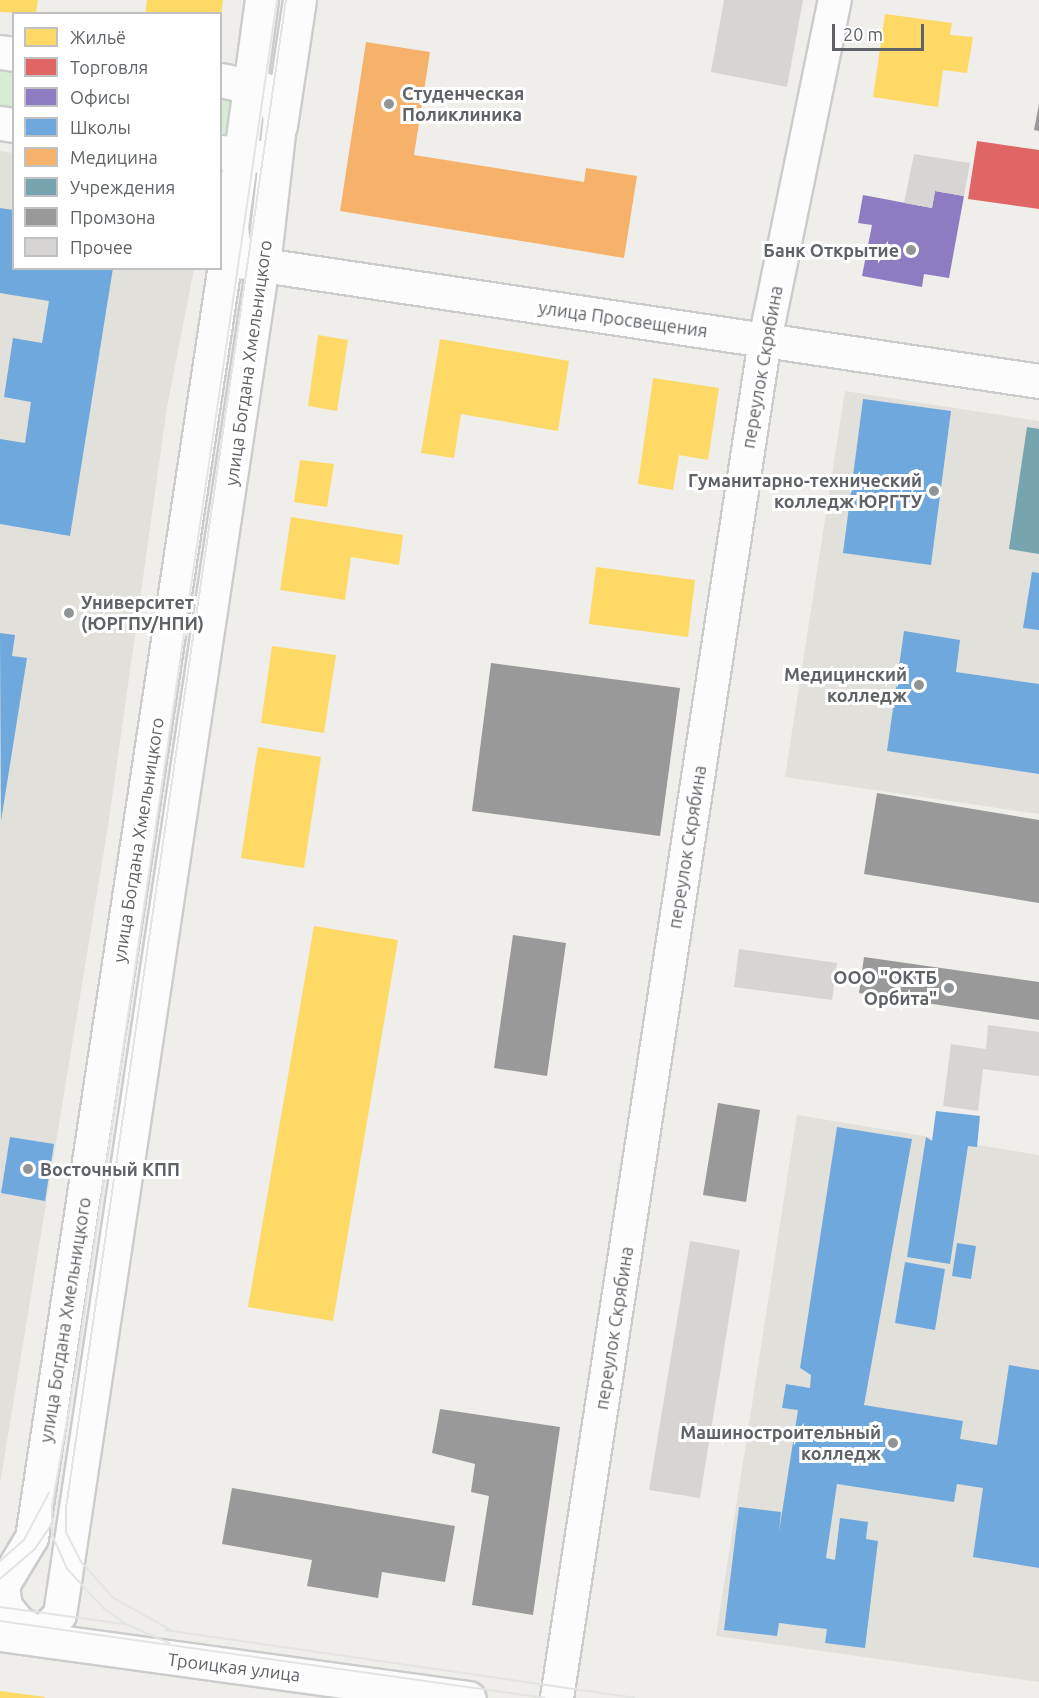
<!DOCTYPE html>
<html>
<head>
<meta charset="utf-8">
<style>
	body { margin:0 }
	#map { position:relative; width:1039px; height:1698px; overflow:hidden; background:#efeeea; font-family:Ubuntu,sans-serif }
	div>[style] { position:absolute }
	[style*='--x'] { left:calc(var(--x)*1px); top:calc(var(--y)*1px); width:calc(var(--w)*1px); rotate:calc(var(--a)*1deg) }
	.education>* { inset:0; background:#e2e0da }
	.green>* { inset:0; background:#d8ebd6 }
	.homes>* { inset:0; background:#ffd966 }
	.shops>* { inset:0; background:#e06666 }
	.offices>* { inset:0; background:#8e7cc3 }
	.schools>* { inset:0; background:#6fa8dc }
	.health>* { inset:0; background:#f6b26b }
	.public>* { inset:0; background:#76a5af }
	.industry>* { inset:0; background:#999 }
	.building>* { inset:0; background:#d6d5d3 }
	.roads { filter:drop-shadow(2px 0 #cbcccc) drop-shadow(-2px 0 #cbcccc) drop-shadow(0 2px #cbcccc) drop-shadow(0 -2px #cbcccc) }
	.minor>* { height:32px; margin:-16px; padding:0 16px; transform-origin:16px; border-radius:16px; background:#fdfcfc }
	.tertiary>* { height:33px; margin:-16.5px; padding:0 16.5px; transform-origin:16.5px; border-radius:16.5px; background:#fdfcfc }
	.tram>* { height:1.5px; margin:-0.75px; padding:0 0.75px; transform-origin:0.75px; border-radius:0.75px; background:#e4e4e4 }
	.dots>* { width:16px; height:16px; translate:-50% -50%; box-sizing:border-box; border:3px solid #fff; border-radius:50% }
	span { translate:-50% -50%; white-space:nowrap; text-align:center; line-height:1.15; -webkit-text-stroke:6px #fff; paint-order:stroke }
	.poi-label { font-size:18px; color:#5f6368; font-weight:700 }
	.left { translate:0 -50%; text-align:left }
	.right { translate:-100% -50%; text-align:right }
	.street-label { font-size:18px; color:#5f6368 }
	.legend { position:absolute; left:12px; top:12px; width:210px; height:258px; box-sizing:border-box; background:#fff; border:2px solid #bfc1c3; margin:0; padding:8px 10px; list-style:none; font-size:18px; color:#5f6368 }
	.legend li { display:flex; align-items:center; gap:12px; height:30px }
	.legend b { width:30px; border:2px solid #bfc1c3 }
	.scale { position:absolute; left:832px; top:24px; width:92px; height:27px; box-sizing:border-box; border:3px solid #5f6368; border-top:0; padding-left:8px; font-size:18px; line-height:21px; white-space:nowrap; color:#5f6368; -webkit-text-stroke:4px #fff; paint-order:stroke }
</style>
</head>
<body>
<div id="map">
	<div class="education">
		<i style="clip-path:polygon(0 151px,13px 153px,14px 268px,194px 269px,167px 407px,109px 820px,0 1484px)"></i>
		<i style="clip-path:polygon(845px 391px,1039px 421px,1039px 814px,785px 777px)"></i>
		<i style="clip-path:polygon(797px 1115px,1039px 1155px,1039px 1682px,716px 1636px)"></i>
	</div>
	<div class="green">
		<i style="clip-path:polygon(0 62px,13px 63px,13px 122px,0 120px)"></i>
		<i style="clip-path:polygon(221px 90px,235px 92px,226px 147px,221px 146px)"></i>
	</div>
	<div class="homes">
		<i style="clip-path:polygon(0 0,38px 0,36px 14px,0 12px)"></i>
		<i style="clip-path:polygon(147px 0,223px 0,221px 14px,145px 14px)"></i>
		<i style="clip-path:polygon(885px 14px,952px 23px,950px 35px,973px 37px,967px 73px,943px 70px,938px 107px,873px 97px)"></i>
		<i style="clip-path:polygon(318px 335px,348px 340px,337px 411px,308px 406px)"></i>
		<i style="clip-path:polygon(440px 339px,569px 361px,558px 431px,461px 414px,454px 458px,421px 453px)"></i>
		<i style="clip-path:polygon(653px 378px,719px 388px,708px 460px,679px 455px,673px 490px,638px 484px)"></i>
		<i style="clip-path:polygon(300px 460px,334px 464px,327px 507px,294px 502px)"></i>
		<i style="clip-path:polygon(291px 517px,403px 535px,399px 565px,351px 557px,345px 600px,280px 590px)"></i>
		<i style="clip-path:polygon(596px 567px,695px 580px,688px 637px,589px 624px)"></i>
		<i style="clip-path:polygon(272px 646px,336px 655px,324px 733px,261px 723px)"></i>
		<i style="clip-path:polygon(258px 747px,321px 757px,304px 868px,241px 858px)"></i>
		<i style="clip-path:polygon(314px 926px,398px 940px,333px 1321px,248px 1307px)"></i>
		<i style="clip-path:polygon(0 1691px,45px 1697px,45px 1698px,0 1698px)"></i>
	</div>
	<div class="shops">
		<i style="clip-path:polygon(977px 141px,1039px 150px,1039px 209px,968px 199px)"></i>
	</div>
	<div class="offices">
		<i style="clip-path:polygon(935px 191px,964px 196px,949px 278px,924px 274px,922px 287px,862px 276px,872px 225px,858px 223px,863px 195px,932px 208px)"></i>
	</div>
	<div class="schools">
		<i style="clip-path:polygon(0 208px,14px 210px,14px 268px,113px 268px,70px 536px,0 524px,0 439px,25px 443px,31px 402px,4px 397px,13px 338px,42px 343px,49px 301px,0 293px)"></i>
		<i style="clip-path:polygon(863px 399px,951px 411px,931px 565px,843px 553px)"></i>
		<i style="clip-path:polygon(1032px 572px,1039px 573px,1039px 630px,1023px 628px)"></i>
		<i style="clip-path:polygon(904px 631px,960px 640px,956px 672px,1039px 684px,1039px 774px,887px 751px)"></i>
		<i style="clip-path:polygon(0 633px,15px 635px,12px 656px,27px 658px,1px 821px)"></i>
		<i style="clip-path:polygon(936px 1111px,980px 1116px,977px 1147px,968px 1146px,950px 1264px,907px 1257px,926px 1137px,932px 1141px)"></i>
		<i style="clip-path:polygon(837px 1127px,912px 1139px,864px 1405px,963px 1421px,960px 1439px,997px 1445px,1009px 1365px,1039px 1370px,1039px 1568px,973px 1557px,983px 1488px,957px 1484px,954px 1502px,837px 1484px,826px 1558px,835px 1560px,840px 1518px,868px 1522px,866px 1539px,878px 1541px,865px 1648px,825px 1643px,827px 1629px,779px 1623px,777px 1636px,724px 1630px,739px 1507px,781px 1512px,779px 1532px,798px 1410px,782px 1408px,786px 1384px,810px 1388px,811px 1375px,800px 1368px)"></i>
		<i style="clip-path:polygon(10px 1137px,54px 1144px,45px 1201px,1px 1193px)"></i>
		<i style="clip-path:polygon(957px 1243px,976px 1246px,971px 1279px,952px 1276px)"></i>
		<i style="clip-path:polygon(905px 1262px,945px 1269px,935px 1330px,895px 1323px)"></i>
	</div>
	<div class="health">
		<i style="clip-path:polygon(366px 42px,430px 52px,414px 155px,584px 182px,586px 168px,637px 176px,624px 258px,340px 211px)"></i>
	</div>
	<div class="public">
		<i style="clip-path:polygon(1027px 427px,1039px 429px,1039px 554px,1009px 549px)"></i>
	</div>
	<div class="industry">
		<i style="clip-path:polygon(1039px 104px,1039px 131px,1034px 130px)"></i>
		<i style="clip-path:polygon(491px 663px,680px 688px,660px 836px,472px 811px)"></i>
		<i style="clip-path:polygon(877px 793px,1039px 820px,1039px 903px,864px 874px)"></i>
		<i style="clip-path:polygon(513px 935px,566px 943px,547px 1076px,494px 1068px)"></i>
		<i style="clip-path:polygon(864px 957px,1039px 982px,1039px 1020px,859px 993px)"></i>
		<i style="clip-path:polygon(718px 1103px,760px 1110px,746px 1202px,703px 1195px)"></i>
		<i style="clip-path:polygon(440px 1409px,560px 1427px,533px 1615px,472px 1605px,489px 1496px,471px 1492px,475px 1464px,432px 1453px)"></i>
		<i style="clip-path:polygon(232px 1488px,455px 1526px,445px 1582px,382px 1572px,378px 1598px,307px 1586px,312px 1560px,222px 1544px)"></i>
	</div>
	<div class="building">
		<i style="clip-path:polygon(724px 0,803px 0,787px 87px,711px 72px)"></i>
		<i style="clip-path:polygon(914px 154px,970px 163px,964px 196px,935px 191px,932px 208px,904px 203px)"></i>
		<i style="clip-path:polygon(739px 949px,837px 963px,832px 1000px,734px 987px)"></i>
		<i style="clip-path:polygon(988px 1025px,1039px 1032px,1039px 1076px,983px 1069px,978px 1111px,943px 1106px,951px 1044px,986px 1049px)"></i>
		<i style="clip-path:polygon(690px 1241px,740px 1250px,700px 1498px,649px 1490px)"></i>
	</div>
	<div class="roads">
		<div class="minor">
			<i style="--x:262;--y:0;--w:155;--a:97.8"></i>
			<i style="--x:241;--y:154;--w:26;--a:9"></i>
			<i style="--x:281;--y:126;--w:127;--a:-81.4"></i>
			<i style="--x:16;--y:1634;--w:26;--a:0"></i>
			<i style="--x:42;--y:1634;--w:26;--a:-47"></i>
			<i style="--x:60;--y:1615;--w:1365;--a:-81.45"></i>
			<i style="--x:263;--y:265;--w:26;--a:-173"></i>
			<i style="--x:45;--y:1636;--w:28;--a:-154"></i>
			<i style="--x:20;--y:1624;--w:22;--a:-129"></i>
			<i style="--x:6;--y:1607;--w:21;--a:-98"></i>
			<i style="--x:3;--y:1586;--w:56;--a:-58.9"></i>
			<i style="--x:32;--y:1538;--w:1314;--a:-81.38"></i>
			<i style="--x:557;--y:1698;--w:1374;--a:-81.29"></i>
			<i style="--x:765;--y:340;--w:347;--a:-78.4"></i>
		</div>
		<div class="tertiary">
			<i style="--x:0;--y:52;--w:14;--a:8"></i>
			<i style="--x:220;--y:80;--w:44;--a:11.8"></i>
			<i style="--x:263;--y:89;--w:12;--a:42"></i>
			<i style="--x:272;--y:97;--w:21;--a:67"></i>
			<i style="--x:280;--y:116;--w:150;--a:96.5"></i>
			<i style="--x:0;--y:123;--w:14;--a:8"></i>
			<i style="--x:220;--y:152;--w:21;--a:5"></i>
			<i style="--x:241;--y:154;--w:73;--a:97.9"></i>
			<i style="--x:231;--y:226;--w:18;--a:84"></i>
			<i style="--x:233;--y:244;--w:14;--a:54"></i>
			<i style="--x:241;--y:255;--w:24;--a:24"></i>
			<i style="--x:263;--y:265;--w:785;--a:8.5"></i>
			<i style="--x:0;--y:1634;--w:473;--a:7.8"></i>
		</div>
	</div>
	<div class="tram">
		<i style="--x:0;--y:1561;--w:32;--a:-41"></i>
		<i style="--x:24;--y:1540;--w:53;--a:-62"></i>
		<i style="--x:0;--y:1579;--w:46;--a:-40.6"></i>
		<i style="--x:35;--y:1549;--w:30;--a:-56"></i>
		<i style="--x:0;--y:1607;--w:125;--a:7.8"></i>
		<i style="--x:0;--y:1621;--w:550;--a:8.04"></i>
		<i style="--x:165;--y:1630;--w:474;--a:8.2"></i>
		<i style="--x:172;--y:1631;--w:68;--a:-150.8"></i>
		<i style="--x:113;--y:1598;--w:48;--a:-131.6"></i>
		<i style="--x:81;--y:1562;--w:34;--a:-117"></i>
		<i style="--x:66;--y:1532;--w:24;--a:-90"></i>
		<i style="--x:66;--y:1508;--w:1524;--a:-81.7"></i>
		<i style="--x:170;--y:1644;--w:47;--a:-156.2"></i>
		<i style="--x:127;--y:1625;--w:28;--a:-145"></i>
		<i style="--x:104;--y:1609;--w:54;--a:-132.8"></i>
		<i style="--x:67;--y:1569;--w:37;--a:-114"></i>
		<i style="--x:52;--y:1535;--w:29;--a:-90"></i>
		<i style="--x:52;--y:1506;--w:138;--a:-80"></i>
		<i style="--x:76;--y:1370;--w:1385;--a:-81.65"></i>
	</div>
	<div class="dots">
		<i style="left:389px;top:104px;background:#919496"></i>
		<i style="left:911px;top:250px;background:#919496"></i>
		<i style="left:934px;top:491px;background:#919496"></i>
		<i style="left:69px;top:613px;background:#919496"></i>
		<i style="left:919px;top:685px;background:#919496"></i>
		<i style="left:949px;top:988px;background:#919496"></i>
		<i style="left:28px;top:1169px;background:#919496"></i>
		<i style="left:893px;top:1443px;background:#919496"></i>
	</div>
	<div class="poi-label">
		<span class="left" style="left:402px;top:104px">Студенческая<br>Поликлиника</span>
		<span class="right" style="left:899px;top:250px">Банк Открытие</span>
		<span class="right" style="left:922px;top:491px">Гуманитарно-технический<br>колледж ЮРГТУ</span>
		<span class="left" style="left:81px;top:613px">Университет<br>(ЮРГПУ/НПИ)</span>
		<span class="right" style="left:907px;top:685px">Медицинский<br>колледж</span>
		<span class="right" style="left:937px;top:988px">ООО "ОКТБ<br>Орбита"</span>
		<span class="left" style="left:40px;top:1169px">Восточный КПП</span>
		<span class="right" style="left:881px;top:1443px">Машиностроительный<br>колледж</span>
	</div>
	<div class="street-label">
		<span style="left:623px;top:319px;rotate:8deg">улица Просвещения</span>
		<span style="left:248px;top:363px;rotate:-82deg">улица Богдана Хмельницкого</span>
		<span style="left:762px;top:367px;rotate:-80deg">переулок Скрябина</span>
		<span style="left:138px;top:840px;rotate:-81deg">улица Богдана Хмельницкого</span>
		<span style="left:687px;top:847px;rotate:-81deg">переулок Скрябина</span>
		<span style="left:65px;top:1320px;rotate:-81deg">улица Богдана Хмельницкого</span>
		<span style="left:614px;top:1328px;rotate:-81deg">переулок Скрябина</span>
		<span style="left:234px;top:1667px;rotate:7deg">Троицкая улица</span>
	</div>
	<ul class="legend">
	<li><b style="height:16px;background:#ffd966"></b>Жильё</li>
	<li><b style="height:16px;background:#e06666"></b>Торговля</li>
	<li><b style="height:16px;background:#8e7cc3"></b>Офисы</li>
	<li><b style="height:16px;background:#6fa8dc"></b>Школы</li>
	<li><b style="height:16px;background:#f6b26b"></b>Медицина</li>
	<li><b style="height:16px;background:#76a5af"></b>Учреждения</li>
	<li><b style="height:16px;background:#999"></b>Промзона</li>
	<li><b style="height:16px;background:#d6d5d3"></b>Прочее</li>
	</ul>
	<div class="scale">20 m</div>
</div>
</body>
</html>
